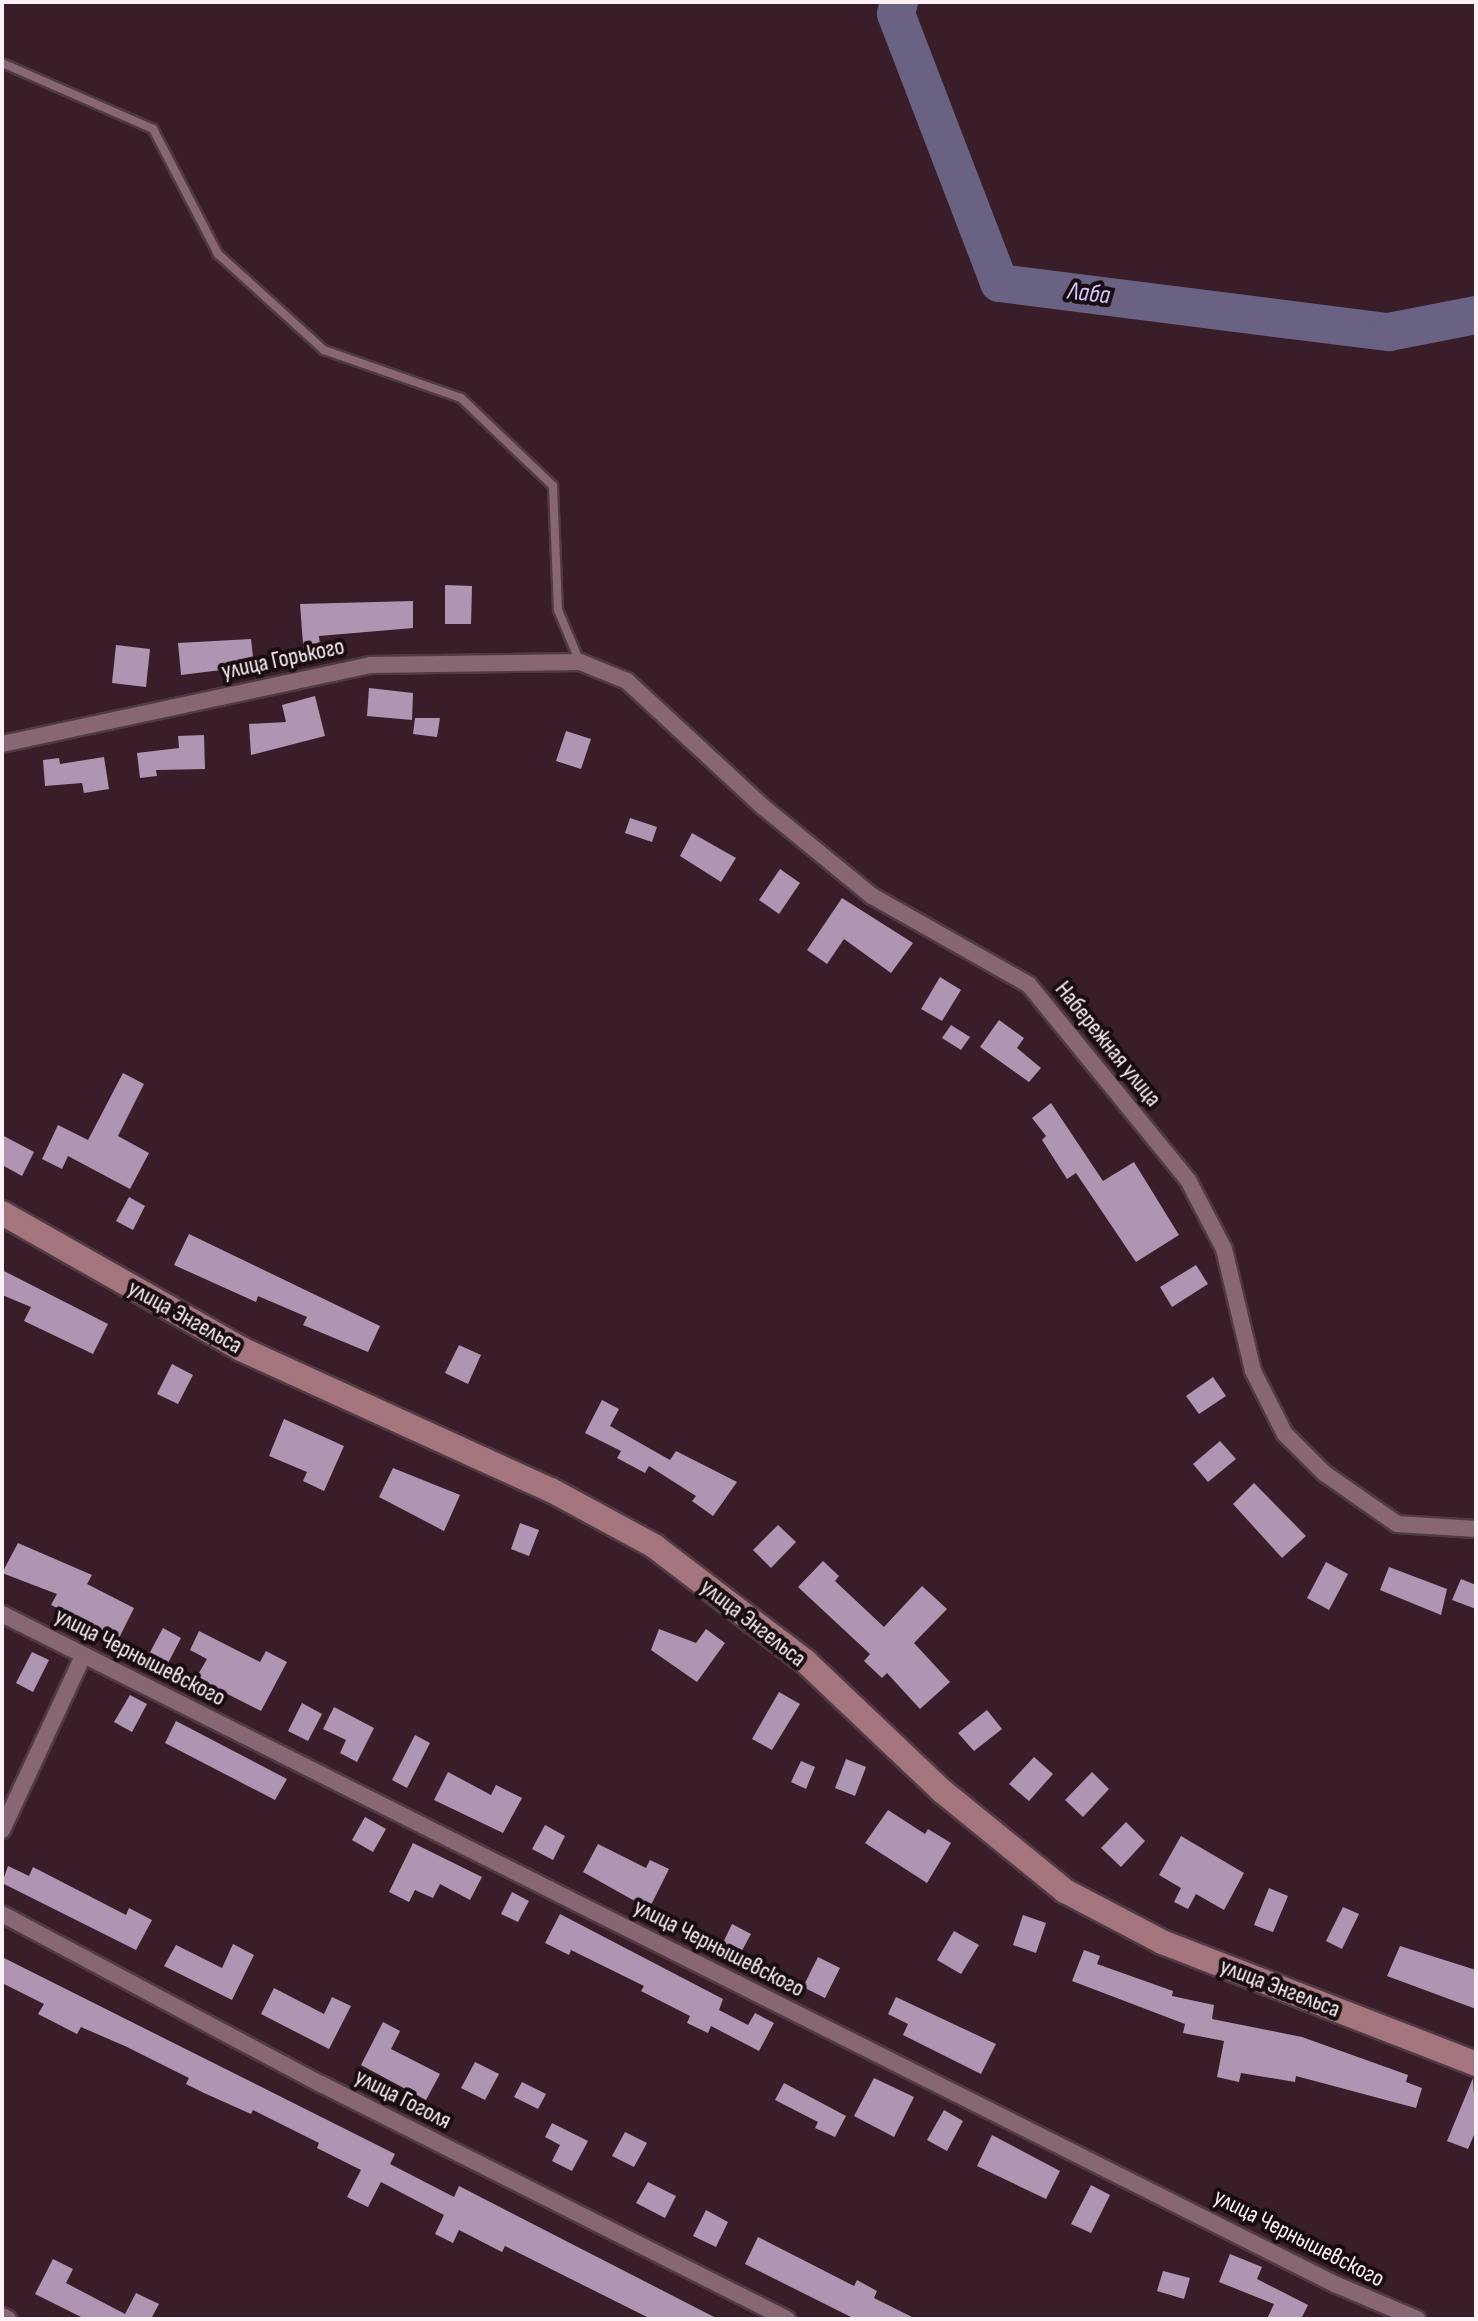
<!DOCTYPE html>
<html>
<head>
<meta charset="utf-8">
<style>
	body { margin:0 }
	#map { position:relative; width:1478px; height:2321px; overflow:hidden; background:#391e29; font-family:"Sofia Sans Condensed",sans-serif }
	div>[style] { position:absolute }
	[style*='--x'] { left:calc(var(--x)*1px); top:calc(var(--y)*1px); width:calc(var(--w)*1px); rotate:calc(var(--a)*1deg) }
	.river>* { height:38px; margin:-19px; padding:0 19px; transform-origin:19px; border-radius:19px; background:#6a6283 }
	.building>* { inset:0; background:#b095b2 }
	.roads { filter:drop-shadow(2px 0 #503a44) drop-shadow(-2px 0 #503a44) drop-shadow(0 2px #503a44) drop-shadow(0 -2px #503a44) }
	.lane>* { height:8px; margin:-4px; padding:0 4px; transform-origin:4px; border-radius:4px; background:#886673 }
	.street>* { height:16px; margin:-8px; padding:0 8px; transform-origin:8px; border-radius:8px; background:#886673 }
	.secondary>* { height:24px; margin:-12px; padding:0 12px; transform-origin:12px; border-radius:12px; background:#a4757d }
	span { translate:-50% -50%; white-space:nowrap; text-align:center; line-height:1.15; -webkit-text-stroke:8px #190c11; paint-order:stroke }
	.street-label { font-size:24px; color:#fdf1f5 }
	.water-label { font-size:26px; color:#d1c5ff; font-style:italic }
	.frame { position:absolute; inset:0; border:4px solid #fdf1f5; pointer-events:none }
</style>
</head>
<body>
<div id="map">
	<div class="river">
		<i style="--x:899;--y:2;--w:12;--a:104"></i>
		<i style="--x:896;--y:14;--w:288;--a:69"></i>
		<i style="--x:999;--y:283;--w:393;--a:7.2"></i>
		<i style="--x:1389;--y:332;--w:89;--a:-11.1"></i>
	</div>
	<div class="building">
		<i style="clip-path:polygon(445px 585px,472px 586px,471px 624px,445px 624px)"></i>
		<i style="clip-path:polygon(413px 601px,413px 628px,319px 636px,321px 656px,304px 657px,300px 604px)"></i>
		<i style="clip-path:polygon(251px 639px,254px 666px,181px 675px,178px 643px)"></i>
		<i style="clip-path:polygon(116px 645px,150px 649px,146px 687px,112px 683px)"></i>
		<i style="clip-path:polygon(369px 688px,413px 693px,412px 720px,367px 716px)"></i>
		<i style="clip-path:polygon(315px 696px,325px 736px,251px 755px,249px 724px,286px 722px,282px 705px)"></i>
		<i style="clip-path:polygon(415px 718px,440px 718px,437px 737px,413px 734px)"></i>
		<i style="clip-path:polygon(566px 731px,591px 739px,581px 769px,556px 761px)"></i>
		<i style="clip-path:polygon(204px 735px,205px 769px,156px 770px,157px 776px,140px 778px,137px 753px,179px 748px,178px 736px)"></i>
		<i style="clip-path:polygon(104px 757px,109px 789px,84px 793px,82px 783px,45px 786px,43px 760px,59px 758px,60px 764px)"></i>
		<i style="clip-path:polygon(630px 818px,657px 827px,652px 842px,625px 833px)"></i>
		<i style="clip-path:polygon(692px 833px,736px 858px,721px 882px,680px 856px)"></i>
		<i style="clip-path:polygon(780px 869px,800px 883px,779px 914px,759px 900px)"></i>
		<i style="clip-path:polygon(842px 898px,913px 943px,891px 973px,844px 939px,827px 964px,807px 950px)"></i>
		<i style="clip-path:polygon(940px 977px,961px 990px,942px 1021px,921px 1009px)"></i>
		<i style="clip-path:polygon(999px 1020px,1024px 1038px,1017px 1048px,1041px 1068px,1029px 1082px,980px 1047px)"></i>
		<i style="clip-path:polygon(951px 1025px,970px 1037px,961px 1050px,942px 1038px)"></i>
		<i style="clip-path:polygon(123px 1073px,144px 1084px,118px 1136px,149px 1153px,130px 1189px,68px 1156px,62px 1169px,42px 1159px,58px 1125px,88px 1140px)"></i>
		<i style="clip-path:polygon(1051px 1103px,1103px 1181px,1134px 1162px,1179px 1235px,1136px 1262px,1076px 1173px,1067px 1179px,1042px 1140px,1046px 1136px,1032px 1118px)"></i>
		<i style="clip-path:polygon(2px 1135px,34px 1152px,22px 1176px,2px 1165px)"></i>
		<i style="clip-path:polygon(129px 1197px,145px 1206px,133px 1230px,116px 1221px)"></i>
		<i style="clip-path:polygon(189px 1234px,380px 1326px,368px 1352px,303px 1325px,307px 1317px,258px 1296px,256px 1302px,174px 1265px)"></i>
		<i style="clip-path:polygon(1196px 1265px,1208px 1284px,1172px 1307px,1160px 1287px)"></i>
		<i style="clip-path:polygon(2px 1270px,108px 1324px,93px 1354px,24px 1321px,31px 1307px,2px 1295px)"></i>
		<i style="clip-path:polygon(459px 1345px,481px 1355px,468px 1384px,445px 1373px)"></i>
		<i style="clip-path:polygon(172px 1364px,193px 1375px,178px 1404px,157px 1394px)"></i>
		<i style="clip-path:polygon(1213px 1377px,1226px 1396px,1199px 1414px,1186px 1396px)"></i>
		<i style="clip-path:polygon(602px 1400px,619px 1409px,610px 1426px,670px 1460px,676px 1451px,737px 1482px,713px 1516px,692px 1501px,696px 1496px,649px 1466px,645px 1473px,617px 1458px,621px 1451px,585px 1433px)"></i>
		<i style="clip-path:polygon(284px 1419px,344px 1446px,324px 1491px,303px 1481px,307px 1472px,269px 1456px)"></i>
		<i style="clip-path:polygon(1220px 1441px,1236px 1459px,1208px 1482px,1193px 1464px)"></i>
		<i style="clip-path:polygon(393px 1468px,460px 1495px,444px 1531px,379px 1497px)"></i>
		<i style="clip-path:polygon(1254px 1483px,1306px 1536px,1282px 1558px,1233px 1504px)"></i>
		<i style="clip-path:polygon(520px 1523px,539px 1530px,529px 1556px,511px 1549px)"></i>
		<i style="clip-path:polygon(778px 1525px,796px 1542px,771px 1568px,753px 1550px)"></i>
		<i style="clip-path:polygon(18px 1543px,92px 1575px,87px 1584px,134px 1608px,119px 1638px,51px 1605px,57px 1594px,2px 1573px)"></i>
		<i style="clip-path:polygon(823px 1561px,839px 1576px,835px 1581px,884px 1627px,922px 1586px,947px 1609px,914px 1643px,950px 1682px,920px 1709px,887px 1673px,882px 1678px,864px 1661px,870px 1654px,798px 1587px)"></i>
		<i style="clip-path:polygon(1326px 1562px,1348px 1574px,1329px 1610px,1307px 1598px)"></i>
		<i style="clip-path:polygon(1389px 1567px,1447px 1589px,1441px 1615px,1380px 1590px)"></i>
		<i style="clip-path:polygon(1461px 1579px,1476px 1585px,1476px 1609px,1452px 1600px)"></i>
		<i style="clip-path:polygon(163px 1628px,181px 1638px,167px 1665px,148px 1656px)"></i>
		<i style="clip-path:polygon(659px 1629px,696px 1643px,706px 1629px,725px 1643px,697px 1682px,651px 1650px)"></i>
		<i style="clip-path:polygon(199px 1631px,260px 1662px,266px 1651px,287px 1662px,261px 1711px,196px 1678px,207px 1659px,190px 1650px)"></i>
		<i style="clip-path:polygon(32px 1652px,49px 1660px,33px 1692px,16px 1683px)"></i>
		<i style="clip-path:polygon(779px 1692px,800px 1704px,772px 1750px,752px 1739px)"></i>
		<i style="clip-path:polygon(130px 1695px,147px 1704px,132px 1732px,114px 1722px)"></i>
		<i style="clip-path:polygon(302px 1703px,322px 1714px,308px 1741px,288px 1731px)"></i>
		<i style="clip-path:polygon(334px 1707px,374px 1728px,357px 1762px,340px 1753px,346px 1740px,323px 1729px)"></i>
		<i style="clip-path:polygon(987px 1710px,1002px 1729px,974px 1751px,958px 1733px)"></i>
		<i style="clip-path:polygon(176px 1721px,287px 1779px,275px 1800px,165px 1743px)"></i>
		<i style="clip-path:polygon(415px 1735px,430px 1743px,407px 1788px,392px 1780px)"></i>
		<i style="clip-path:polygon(1034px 1757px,1053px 1774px,1029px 1801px,1009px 1784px)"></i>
		<i style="clip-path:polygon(846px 1759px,866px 1767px,855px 1796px,835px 1788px)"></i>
		<i style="clip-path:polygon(801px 1761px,815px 1767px,806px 1789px,791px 1782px)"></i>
		<i style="clip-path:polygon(448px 1772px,491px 1795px,496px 1785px,522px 1798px,503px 1833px,434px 1800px)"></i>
		<i style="clip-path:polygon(1092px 1772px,1109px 1789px,1083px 1817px,1065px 1800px)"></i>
		<i style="clip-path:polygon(888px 1810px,925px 1834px,928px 1829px,951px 1843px,927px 1883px,865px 1843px)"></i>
		<i style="clip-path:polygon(365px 1817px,386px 1829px,373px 1852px,352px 1840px)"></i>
		<i style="clip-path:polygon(1126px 1822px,1145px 1841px,1121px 1867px,1101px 1848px)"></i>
		<i style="clip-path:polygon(545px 1825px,565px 1836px,553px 1860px,532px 1849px)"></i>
		<i style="clip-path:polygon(1181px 1836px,1244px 1873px,1224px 1910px,1196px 1894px,1188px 1909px,1174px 1902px,1181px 1888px,1159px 1875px)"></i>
		<i style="clip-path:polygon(413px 1843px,482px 1877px,470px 1900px,440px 1884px,433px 1898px,415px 1890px,409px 1902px,389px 1892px)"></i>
		<i style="clip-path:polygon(598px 1844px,646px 1868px,650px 1860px,669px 1869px,649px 1909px,583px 1872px)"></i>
		<i style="clip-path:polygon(8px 1866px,29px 1876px,33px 1867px,126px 1915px,129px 1908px,152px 1920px,136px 1950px,2px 1883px)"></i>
		<i style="clip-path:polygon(1269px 1888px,1288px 1896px,1273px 1932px,1254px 1925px)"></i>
		<i style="clip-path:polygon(512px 1892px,529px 1901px,518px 1922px,501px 1914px)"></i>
		<i style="clip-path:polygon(1343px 1907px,1359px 1914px,1342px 1949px,1326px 1941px)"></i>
		<i style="clip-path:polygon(560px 1914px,723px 1999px,719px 2010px,748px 2025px,755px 2013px,774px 2023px,759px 2051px,711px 2026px,708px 2033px,687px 2023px,690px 2016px,641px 1991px,644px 1986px,571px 1950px,569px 1955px,545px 1943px)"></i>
		<i style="clip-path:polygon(1023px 1915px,1046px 1923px,1036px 1953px,1013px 1945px)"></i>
		<i style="clip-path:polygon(732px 1924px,751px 1934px,739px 1956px,721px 1947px)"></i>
		<i style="clip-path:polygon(954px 1931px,979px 1945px,961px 1974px,937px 1960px)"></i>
		<i style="clip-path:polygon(233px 1944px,254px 1955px,232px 2000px,164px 1966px,176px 1945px,222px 1968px)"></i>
		<i style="clip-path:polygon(1400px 1946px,1476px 1970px,1476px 2009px,1387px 1976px)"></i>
		<i style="clip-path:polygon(1084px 1950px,1100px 1956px,1097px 1964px,1173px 1991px,1172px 1996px,1214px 2005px,1212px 2019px,1302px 2037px,1408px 2075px,1406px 2082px,1422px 2088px,1416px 2108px,1296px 2076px,1295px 2082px,1241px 2073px,1239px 2082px,1217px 2077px,1224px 2041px,1183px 2033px,1185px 2024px,1072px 1981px)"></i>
		<i style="clip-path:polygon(2px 1957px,395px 2154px,390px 2164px,454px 2197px,459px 2186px,718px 2319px,651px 2319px,505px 2246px,502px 2252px,459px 2230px,453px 2243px,435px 2234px,444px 2215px,381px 2182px,368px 2207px,347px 2197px,361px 2170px,317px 2148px,319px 2143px,253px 2110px,251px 2114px,204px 2093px,186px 2084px,189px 2078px,127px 2047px,81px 2027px,77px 2034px,38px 2014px,44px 2004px,2px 1983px)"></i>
		<i style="clip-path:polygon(818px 1957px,840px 1968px,825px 1998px,803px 1987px)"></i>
		<i style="clip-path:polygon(274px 1988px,324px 2014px,332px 1997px,351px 2006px,329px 2049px,261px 2014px)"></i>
		<i style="clip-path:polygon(896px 1997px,996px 2044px,981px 2074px,903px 2035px,908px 2024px,888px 2014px)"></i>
		<i style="clip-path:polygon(383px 2022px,400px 2031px,391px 2049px,440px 2074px,426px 2100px,361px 2065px)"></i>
		<i style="clip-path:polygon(475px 2062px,499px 2074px,485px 2100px,461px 2088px)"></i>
		<i style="clip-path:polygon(874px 2078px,914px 2097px,894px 2137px,854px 2116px)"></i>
		<i style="clip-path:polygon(1473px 2078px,1476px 2130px,1468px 2149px,1447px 2141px)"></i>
		<i style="clip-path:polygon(522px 2082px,546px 2094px,538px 2109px,514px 2097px)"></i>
		<i style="clip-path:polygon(784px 2083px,846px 2116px,835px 2137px,815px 2128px,818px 2122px,775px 2100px)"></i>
		<i style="clip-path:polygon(944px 2110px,963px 2121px,947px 2151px,927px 2140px)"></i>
		<i style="clip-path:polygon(552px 2123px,588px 2141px,572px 2171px,552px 2161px,560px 2145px,545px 2137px)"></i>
		<i style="clip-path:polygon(625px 2132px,647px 2143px,634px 2167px,612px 2156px)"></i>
		<i style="clip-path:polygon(992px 2135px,1060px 2171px,1046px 2199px,977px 2166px)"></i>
		<i style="clip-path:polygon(648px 2182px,676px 2196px,665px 2218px,636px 2203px)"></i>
		<i style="clip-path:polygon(1091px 2185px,1110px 2195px,1091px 2233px,1071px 2224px)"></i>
		<i style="clip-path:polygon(706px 2210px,728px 2222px,716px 2247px,693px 2236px)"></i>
		<i style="clip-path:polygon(758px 2237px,854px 2286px,857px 2280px,877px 2291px,874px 2298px,916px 2319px,855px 2319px,745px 2264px)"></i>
		<i style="clip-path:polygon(1230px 2254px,1262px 2267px,1257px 2279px,1308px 2305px,1301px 2319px,1267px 2319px,1274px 2304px,1219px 2282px)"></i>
		<i style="clip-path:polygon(53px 2259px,73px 2269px,66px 2283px,125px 2314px,136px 2293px,159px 2304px,151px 2319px,85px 2319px,35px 2294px)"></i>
		<i style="clip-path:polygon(1163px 2271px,1190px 2278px,1184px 2299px,1157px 2291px)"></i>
	</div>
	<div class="roads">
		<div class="lane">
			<i style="--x:2;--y:63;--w:165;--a:23.6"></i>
			<i style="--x:153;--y:129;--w:141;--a:62.5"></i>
			<i style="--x:218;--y:254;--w:143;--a:42.2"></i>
			<i style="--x:324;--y:350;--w:145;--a:19.3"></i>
			<i style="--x:461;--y:398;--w:127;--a:43.7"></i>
			<i style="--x:553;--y:486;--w:124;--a:87.7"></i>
			<i style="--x:558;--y:610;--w:56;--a:67.1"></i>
		</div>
		<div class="street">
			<i style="--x:2;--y:744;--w:375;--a:-12.1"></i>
			<i style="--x:369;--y:665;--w:211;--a:-0.8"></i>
			<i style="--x:580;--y:662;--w:51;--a:22"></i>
			<i style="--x:627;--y:681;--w:184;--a:42.8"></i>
			<i style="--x:762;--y:806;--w:142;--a:39.3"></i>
			<i style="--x:872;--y:896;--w:180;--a:29.5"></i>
			<i style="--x:1029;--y:985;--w:252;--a:50.8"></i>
			<i style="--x:1188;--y:1180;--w:78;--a:62.4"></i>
			<i style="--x:1224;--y:1249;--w:125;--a:76.6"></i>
			<i style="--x:1253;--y:1371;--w:71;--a:63.1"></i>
			<i style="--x:1285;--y:1434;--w:55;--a:45"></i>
			<i style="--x:1324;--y:1473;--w:89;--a:34.9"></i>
			<i style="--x:1397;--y:1524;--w:79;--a:3.6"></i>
			<i style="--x:2;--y:1614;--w:1494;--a:26.69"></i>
			<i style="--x:1337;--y:2285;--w:87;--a:23"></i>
			<i style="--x:2;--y:1830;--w:192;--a:-65"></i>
			<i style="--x:2;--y:1914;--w:361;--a:28.1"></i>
			<i style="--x:321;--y:2084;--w:522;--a:26.76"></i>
			<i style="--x:2;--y:2316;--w:7;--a:27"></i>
		</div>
		<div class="secondary">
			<i style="--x:2;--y:1213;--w:275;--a:29.6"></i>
			<i style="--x:241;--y:1349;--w:341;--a:24.5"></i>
			<i style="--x:551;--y:1490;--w:117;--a:28.5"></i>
			<i style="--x:654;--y:1546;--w:190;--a:37.3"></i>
			<i style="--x:805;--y:1661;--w:189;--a:43.5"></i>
			<i style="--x:942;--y:1791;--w:159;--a:39.1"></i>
			<i style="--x:1065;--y:1891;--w:110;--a:27.7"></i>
			<i style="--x:1162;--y:1942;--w:337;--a:21.2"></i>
		</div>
	</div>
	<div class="street-label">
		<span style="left:283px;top:659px;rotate:-12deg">улица Горького</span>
		<span style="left:1108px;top:1044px;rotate:51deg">Набережная улица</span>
		<span style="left:185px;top:1317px;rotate:29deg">улица Энгельса</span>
		<span style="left:753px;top:1623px;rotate:38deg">улица Энгельса</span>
		<span style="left:140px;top:1657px;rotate:27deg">улица Чернышевского</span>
		<span style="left:719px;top:1948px;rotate:27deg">улица Чернышевского</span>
		<span style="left:1280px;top:1988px;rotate:21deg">улица Энгельса</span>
		<span style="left:403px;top:2099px;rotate:27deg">улица Гоголя</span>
		<span style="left:1299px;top:2238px;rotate:27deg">улица Чернышевского</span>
	</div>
	<div class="water-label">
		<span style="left:1089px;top:294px;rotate:7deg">Лаба</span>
	</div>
	<div class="frame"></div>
</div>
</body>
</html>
